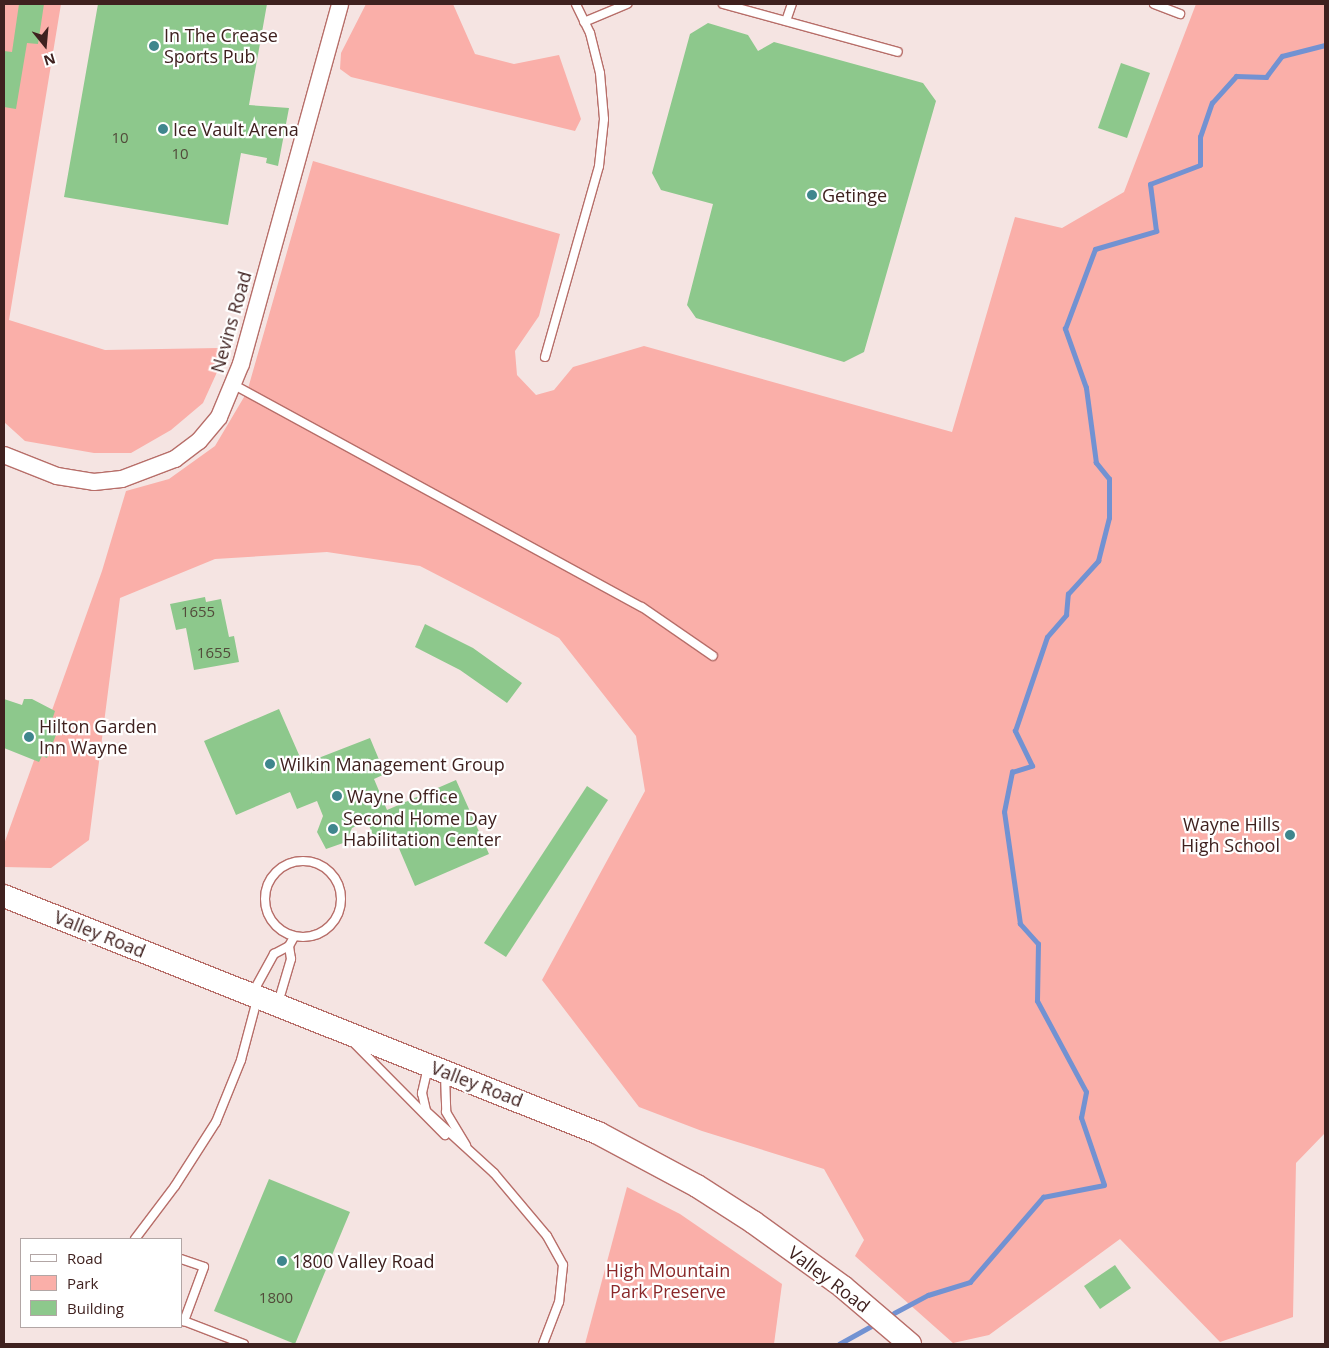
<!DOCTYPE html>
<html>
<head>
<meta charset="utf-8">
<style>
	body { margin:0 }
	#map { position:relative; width:1329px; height:1348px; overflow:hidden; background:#f5e4e2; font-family:"Open Sans",sans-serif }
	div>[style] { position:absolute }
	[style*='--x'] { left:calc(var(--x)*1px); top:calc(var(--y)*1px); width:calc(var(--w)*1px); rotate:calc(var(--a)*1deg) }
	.green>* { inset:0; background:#faafa9 }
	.stream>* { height:4.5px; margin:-2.25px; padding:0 2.25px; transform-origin:2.25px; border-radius:2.25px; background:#7292d2 }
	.building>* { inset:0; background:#8dc88c }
	.roads { filter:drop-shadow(1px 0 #b76e69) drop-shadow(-1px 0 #b76e69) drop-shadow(0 1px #b76e69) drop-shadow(0 -1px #b76e69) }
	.lane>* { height:8px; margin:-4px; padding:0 4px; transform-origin:4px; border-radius:4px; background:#fff }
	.lane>.ring { margin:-4px; padding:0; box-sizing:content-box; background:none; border:8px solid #fff; border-radius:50% }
	.street>* { height:16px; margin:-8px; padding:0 8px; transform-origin:8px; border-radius:8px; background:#fff }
	.secondary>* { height:22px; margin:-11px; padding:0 11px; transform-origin:11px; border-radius:11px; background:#fff }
	.dots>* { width:14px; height:14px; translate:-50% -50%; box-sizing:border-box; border:2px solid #fff; border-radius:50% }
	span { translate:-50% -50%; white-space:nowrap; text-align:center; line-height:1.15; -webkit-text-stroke:4.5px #fff; paint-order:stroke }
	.number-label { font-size:15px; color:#524b3a }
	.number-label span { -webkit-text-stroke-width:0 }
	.poi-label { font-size:18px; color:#3f211f }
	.left { translate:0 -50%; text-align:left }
	.right { translate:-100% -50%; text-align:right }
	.street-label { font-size:18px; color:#3f211f }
	.park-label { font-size:18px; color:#8b292a }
	.frame { position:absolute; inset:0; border:5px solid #3f211f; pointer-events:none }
	.legend { position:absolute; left:20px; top:1238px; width:162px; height:90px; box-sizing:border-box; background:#fff; border:1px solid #b2a6a5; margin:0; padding:6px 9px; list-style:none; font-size:15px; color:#3f211f }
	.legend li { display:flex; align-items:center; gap:10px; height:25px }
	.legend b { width:25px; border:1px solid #b2a6a5 }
	.north { position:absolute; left:20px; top:20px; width:50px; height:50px; -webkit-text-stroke:4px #fff; paint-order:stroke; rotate:163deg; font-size:14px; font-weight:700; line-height:20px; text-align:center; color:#3f211f }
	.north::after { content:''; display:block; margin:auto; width:18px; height:22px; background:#3f211f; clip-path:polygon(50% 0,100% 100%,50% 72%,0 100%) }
</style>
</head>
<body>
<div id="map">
	<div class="green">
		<i style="clip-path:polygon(4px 4px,61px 4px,9px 320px,105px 350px,218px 348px,218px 370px,203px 403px,171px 430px,131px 453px,94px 453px,25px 441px,4px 422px)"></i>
		<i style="clip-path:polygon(366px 4px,453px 4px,475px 54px,514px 64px,559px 55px,581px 119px,575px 131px,351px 77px,340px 69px,341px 53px)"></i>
		<i style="clip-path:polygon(1196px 4px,1325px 4px,1325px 1133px,1296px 1163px,1293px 1317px,1220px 1342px,1120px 1239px,989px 1335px,953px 1343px,855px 1256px,864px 1240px,824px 1169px,702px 1131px,639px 1107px,542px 980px,645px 791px,636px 736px,559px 638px,420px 566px,327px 552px,215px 559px,120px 598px,89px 840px,51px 868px,4px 867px,4px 844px,102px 571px,126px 491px,169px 479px,215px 446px,247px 392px,313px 161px,560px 234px,539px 316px,515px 351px,517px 375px,536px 395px,554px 390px,573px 367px,644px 346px,952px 432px,1015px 217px,1062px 228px,1124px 192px)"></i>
		<i style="clip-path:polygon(627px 1187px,680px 1214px,782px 1284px,774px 1344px,585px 1344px)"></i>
	</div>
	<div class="stream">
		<i style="--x:894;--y:1313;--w:38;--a:-28"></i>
		<i style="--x:928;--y:1295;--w:44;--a:-17.2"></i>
		<i style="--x:970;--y:1282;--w:112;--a:-49.3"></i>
		<i style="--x:1043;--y:1197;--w:62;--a:-11.1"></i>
		<i style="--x:1104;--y:1185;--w:71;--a:-108.9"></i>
		<i style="--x:1081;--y:1118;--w:26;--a:-79"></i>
		<i style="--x:1086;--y:1092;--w:103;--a:-118.3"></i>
		<i style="--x:1037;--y:1001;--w:57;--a:-89"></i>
		<i style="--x:1038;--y:944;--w:27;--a:-132"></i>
		<i style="--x:1020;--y:924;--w:113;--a:-98.1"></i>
		<i style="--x:1004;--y:812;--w:41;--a:-78.7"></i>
		<i style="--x:1012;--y:772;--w:21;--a:-17"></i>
		<i style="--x:1032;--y:766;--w:39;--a:-116"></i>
		<i style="--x:1015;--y:731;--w:99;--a:-71.2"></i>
		<i style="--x:1047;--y:637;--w:29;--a:-49"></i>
		<i style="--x:1066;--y:615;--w:21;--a:-85"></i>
		<i style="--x:1068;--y:594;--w:45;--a:-47.7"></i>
		<i style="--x:1098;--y:561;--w:44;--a:-75.7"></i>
		<i style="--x:1109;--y:518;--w:39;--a:-90"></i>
		<i style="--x:1109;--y:479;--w:21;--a:-129"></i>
		<i style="--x:1096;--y:463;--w:76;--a:-97.6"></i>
		<i style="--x:1086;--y:388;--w:63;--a:-109.6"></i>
		<i style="--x:1065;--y:329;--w:85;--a:-69.4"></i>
		<i style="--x:1095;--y:249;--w:64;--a:-16.4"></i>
		<i style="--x:1156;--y:231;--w:47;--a:-97.3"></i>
		<i style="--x:1150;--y:184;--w:53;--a:-20.8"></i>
		<i style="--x:1200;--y:165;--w:28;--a:-90"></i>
		<i style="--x:1200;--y:137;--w:36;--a:-71"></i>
		<i style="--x:1212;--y:103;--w:36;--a:-48"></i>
		<i style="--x:1236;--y:76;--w:30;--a:2"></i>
		<i style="--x:1266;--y:77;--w:26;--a:-53"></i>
		<i style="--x:1282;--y:56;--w:44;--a:-14.3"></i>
		<i style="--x:839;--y:1344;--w:37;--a:-29"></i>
	</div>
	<div class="building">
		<i style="clip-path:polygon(19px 4px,44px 4px,38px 44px,27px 43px,16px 109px,4px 107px,4px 51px,12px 52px)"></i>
		<i style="clip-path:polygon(98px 4px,267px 4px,249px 105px,289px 108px,278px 166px,266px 163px,267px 158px,241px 153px,228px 225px,64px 197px)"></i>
		<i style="clip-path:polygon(708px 23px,748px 35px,758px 51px,774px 42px,923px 83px,936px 101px,864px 352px,844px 362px,696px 318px,687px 305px,713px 204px,661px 190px,652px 173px,690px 34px)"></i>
		<i style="clip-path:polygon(1121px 63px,1150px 73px,1127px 138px,1098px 128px)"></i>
		<i style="clip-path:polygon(205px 597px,206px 602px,221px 599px,229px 637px,234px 636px,239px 662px,194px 670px,186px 628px,176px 630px,170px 604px)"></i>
		<i style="clip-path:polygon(425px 624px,473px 648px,522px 683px,507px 703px,460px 670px,415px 647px)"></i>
		<i style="clip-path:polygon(4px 699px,22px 705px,24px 699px,32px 699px,55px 711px,52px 720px,59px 727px,47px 758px,42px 756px,39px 762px,4px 748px)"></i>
		<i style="clip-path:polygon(279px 709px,303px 764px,370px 738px,385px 774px,374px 779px,387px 810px,456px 780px,489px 854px,415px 886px,392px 832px,375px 840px,367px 821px,352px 828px,346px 842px,326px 849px,317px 832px,323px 816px,317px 801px,297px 809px,290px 792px,236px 815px,204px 741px)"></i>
		<i style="clip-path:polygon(587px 786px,608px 800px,506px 957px,484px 943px)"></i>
		<i style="clip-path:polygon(269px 1179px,350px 1212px,295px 1344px,214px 1311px)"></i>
		<i style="clip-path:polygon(1115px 1265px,1131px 1288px,1100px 1309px,1084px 1286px)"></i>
	</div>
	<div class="roads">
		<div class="lane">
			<i style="--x:723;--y:4;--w:181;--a:15.3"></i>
			<i style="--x:1154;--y:4;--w:28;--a:21"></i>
			<i style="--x:786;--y:21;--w:18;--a:-71"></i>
			<i style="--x:584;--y:22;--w:47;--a:-22.7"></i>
			<i style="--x:545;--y:357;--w:198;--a:-74.2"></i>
			<i style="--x:599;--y:166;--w:47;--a:-83.9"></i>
			<i style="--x:604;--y:119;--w:46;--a:-95"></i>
			<i style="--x:600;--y:73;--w:41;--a:-104"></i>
			<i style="--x:590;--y:33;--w:32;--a:-116"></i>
			<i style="--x:234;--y:385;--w:464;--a:28.6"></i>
			<i style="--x:642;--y:607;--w:86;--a:34.6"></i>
			<i class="ring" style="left:265px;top:861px;width:68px;height:68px"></i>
			<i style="--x:252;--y:994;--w:46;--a:-61.2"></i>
			<i style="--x:274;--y:954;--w:17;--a:-28"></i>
			<i style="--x:289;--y:946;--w:10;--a:-61"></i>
			<i style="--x:278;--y:1003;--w:46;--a:-73.5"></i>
			<i style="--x:291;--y:959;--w:13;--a:-99"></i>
			<i style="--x:353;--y:1042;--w:131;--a:45.3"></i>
			<i style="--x:428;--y:1067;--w:27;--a:103"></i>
			<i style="--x:422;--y:1093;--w:18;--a:77"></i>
			<i style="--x:426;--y:1111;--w:92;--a:42.4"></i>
			<i style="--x:494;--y:1173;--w:82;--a:49.9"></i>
			<i style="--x:547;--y:1236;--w:33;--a:61"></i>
			<i style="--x:563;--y:1265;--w:37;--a:96"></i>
			<i style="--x:559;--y:1302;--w:45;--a:110.9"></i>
			<i style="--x:445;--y:1075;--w:37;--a:88"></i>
			<i style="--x:446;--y:1112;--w:39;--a:59"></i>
			<i style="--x:135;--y:1239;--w:66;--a:-53"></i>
			<i style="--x:175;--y:1186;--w:76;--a:-57.4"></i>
			<i style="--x:216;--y:1122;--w:67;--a:-68"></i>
			<i style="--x:241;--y:1060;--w:62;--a:-75.1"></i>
			<i style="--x:181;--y:1259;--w:24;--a:19"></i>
			<i style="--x:204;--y:1267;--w:58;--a:110.3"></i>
			<i style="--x:184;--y:1321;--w:64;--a:21"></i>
		</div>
		<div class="street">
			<i style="--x:4;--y:455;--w:57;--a:21.6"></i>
			<i style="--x:57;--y:476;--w:37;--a:9"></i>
			<i style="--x:94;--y:482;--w:28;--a:-6"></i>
			<i style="--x:122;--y:479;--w:57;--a:-20.7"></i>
			<i style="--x:175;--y:459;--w:30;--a:-37"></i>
			<i style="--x:199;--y:441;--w:31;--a:-50"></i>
			<i style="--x:219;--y:417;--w:57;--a:-67.5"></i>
			<i style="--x:241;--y:364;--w:373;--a:-74.6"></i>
		</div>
		<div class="secondary">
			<i style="--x:4;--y:896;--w:640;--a:21.75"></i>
			<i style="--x:598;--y:1133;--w:112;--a:28.2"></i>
			<i style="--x:697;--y:1186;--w:67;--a:32.7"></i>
			<i style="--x:753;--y:1222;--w:111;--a:35.8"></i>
			<i style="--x:843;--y:1287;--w:88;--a:40.4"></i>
		</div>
	</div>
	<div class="dots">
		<i style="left:154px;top:46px;background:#3f868d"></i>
		<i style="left:163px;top:129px;background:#3f868d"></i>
		<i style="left:812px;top:195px;background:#3f868d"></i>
		<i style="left:29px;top:737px;background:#3f868d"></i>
		<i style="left:270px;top:764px;background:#3f868d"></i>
		<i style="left:337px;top:796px;background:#3f868d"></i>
		<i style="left:333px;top:829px;background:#3f868d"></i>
		<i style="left:1290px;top:835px;background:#3f868d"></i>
		<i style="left:282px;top:1261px;background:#3f868d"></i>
	</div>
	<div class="number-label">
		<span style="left:120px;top:138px">10</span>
		<span style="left:180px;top:154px">10</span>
		<span style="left:198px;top:612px">1655</span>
		<span style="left:214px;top:653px">1655</span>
		<span style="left:276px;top:1298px">1800</span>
	</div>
	<div class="poi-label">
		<span class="left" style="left:164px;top:46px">In The Crease<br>Sports Pub</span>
		<span class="left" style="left:173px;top:129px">Ice Vault Arena</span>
		<span class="left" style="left:822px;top:195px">Getinge</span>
		<span class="left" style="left:39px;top:737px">Hilton Garden<br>Inn Wayne</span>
		<span class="left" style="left:280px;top:764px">Wilkin Management Group</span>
		<span class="left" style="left:347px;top:796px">Wayne Office</span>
		<span class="left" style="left:343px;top:829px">Second Home Day<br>Habilitation Center</span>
		<span class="right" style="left:1280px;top:835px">Wayne Hills<br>High School</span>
		<span class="left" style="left:292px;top:1261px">1800 Valley Road</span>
	</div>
	<div class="street-label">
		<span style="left:231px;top:322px;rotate:-74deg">Nevins Road</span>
		<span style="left:100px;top:934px;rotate:22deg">Valley Road</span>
		<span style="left:477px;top:1084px;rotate:21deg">Valley Road</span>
		<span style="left:829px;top:1279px;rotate:37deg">Valley Road</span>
	</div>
	<div class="park-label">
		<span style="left:668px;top:1281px">High Mountain<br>Park Preserve</span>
	</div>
	<div class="frame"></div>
	<ul class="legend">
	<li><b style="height:6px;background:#fff"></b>Road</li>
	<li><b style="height:14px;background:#faafa9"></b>Park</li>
	<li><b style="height:14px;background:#8dc88c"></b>Building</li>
	</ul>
	<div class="north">N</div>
</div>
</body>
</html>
